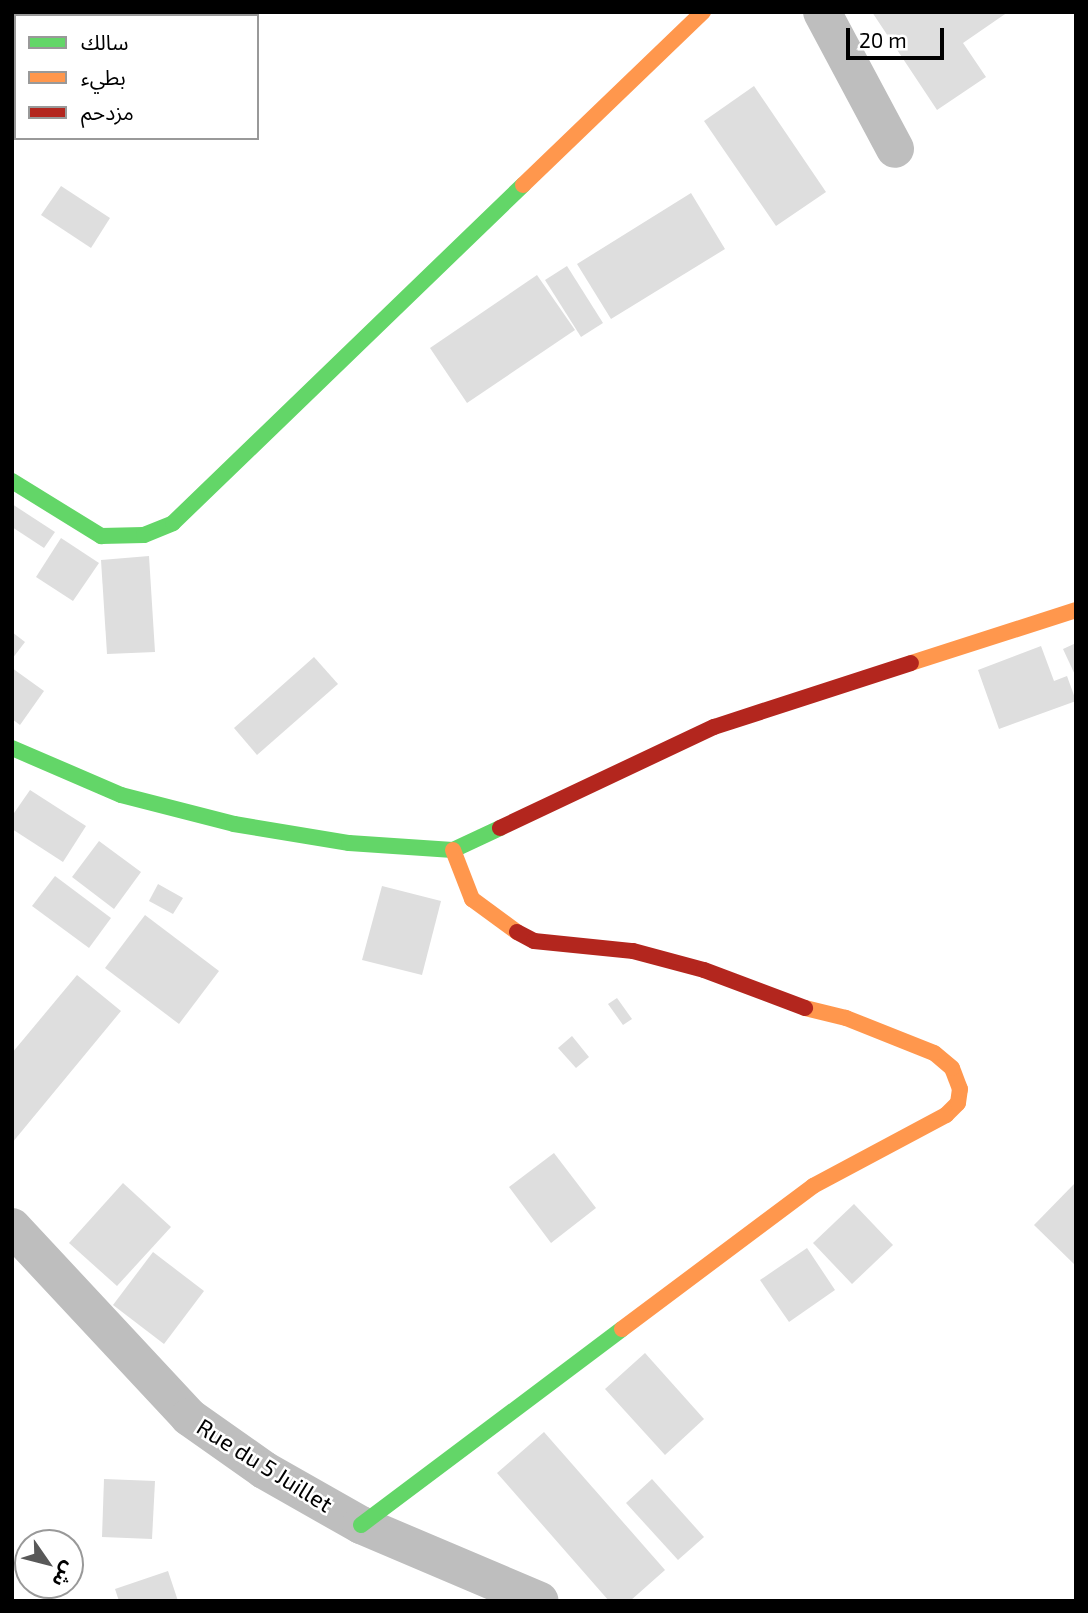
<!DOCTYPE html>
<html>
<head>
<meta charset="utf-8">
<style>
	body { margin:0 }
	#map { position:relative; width:1088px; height:1613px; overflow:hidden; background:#fff; font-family:"Exo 2","Noto Sans Arabic",sans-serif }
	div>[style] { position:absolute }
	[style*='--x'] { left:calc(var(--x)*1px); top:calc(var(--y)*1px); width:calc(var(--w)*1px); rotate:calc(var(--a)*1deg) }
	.building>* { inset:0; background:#dedede }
	.street>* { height:38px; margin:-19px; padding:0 19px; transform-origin:19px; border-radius:19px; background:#bebebe }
	.fast>* { height:16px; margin:-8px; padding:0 8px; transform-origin:8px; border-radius:8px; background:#63d668 }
	.slow>* { height:16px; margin:-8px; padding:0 8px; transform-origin:8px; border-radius:8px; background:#ff974d }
	.jam>* { height:16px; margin:-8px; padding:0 8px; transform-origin:8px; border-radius:8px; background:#b3261e }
	span { translate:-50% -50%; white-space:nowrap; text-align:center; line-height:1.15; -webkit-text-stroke:5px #fff; paint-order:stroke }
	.street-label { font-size:23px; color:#000 }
	.frame { position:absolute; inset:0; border:14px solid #000; pointer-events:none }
	.legend { position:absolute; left:14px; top:14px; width:245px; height:126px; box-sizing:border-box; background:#fff; border:2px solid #999; margin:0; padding:9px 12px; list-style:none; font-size:21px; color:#000 }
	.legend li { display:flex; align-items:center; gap:14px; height:35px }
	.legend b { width:35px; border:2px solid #999 }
	.north { position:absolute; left:14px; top:1529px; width:70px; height:70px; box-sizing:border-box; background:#fff; border:2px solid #999; border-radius:50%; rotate:125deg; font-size:19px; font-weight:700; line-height:28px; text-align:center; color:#000 }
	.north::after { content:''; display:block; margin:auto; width:24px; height:32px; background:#595959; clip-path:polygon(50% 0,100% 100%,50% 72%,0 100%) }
	.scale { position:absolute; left:846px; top:28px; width:98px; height:32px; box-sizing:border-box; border:4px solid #000; border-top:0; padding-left:9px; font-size:21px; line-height:24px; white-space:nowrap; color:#000; -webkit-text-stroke:5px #fff; paint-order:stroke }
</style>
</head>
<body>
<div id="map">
	<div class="building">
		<i style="clip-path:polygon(872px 12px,1008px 12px,963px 43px,986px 77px,937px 110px)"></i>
		<i style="clip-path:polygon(754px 86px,826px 192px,776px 226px,704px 121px)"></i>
		<i style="clip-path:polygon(61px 186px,110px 218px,91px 248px,41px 215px)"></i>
		<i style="clip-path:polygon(691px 193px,725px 249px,611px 319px,577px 264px)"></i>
		<i style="clip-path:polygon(567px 266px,603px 323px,581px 337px,545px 280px)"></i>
		<i style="clip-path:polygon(537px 275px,575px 330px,467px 403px,430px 348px)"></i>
		<i style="clip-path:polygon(12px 504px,55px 532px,44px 548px,12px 527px)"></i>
		<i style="clip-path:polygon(61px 538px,99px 563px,73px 601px,36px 577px)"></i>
		<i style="clip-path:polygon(149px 556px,155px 652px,107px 654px,101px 560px)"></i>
		<i style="clip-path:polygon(12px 632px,25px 642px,12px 659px)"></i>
		<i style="clip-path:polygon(1076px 643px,1076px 677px,1063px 649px)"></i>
		<i style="clip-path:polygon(1041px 646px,1054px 681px,1067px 676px,1076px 701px,999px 729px,978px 670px)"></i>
		<i style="clip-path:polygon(314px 657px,338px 684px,257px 755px,234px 728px)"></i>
		<i style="clip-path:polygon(12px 668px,44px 691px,20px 725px,12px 719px)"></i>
		<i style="clip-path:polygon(30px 790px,86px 826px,63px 862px,12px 829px,12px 816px)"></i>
		<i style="clip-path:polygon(99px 841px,141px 872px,114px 909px,72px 877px)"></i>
		<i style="clip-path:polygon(55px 876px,111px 918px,89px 948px,32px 906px)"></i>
		<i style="clip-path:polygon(158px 884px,183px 898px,173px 914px,149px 901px)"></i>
		<i style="clip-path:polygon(382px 886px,441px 901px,422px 975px,362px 960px)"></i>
		<i style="clip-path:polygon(145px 915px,219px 971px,179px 1024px,105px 968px)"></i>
		<i style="clip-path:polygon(77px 975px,121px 1011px,12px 1143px,12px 1053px)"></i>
		<i style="clip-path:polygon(617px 998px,632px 1019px,623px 1025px,608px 1004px)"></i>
		<i style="clip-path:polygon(572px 1036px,589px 1057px,576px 1068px,558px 1048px)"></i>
		<i style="clip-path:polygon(554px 1153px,596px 1208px,551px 1243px,509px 1187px)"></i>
		<i style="clip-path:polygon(1076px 1182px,1076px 1266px,1034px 1225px)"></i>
		<i style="clip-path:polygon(123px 1183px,171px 1227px,117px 1286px,69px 1243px)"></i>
		<i style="clip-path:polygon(854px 1204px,893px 1245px,852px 1284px,813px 1243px)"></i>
		<i style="clip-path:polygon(807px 1248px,835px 1290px,789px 1322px,760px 1280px)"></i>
		<i style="clip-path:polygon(153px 1252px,204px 1291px,164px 1344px,113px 1305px)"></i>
		<i style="clip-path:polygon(645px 1353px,704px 1419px,665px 1455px,605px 1389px)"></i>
		<i style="clip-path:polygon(544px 1432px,665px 1570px,630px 1601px,609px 1601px,497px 1473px)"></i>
		<i style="clip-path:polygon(104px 1479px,155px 1481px,152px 1539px,102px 1537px)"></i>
		<i style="clip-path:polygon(652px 1479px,704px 1537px,678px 1560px,626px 1503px)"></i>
		<i style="clip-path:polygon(168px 1571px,178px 1601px,119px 1601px,115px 1589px)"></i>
	</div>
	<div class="street">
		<i style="--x:822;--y:12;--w:155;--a:61.9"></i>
		<i style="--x:212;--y:16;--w:6;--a:-45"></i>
		<i style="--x:12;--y:34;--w:4;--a:27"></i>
		<i style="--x:12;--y:1227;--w:260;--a:47"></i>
		<i style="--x:189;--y:1417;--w:92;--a:35.2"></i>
		<i style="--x:264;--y:1470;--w:112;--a:29.6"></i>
		<i style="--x:361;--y:1525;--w:194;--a:23"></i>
	</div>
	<div class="fast">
		<i style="--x:12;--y:481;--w:105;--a:31.7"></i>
		<i style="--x:101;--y:536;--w:43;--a:-1.3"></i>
		<i style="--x:144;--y:535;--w:31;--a:-22"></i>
		<i style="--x:173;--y:523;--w:487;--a:-44"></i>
		<i style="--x:12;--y:748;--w:119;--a:23.3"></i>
		<i style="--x:121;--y:795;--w:117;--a:14.4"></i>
		<i style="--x:234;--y:824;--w:117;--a:9.4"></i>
		<i style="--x:349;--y:843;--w:104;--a:3.9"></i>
		<i style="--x:453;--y:850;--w:52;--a:-25.1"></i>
		<i style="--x:361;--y:1525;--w:326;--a:-36.9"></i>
	</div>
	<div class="slow">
		<i style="--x:523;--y:185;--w:250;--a:-43.9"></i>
		<i style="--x:911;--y:663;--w:173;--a:-17.8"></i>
		<i style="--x:453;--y:850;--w:53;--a:68.8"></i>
		<i style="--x:472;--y:899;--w:56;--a:36.3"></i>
		<i style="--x:622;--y:1329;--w:239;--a:-36.8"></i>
		<i style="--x:813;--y:1186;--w:151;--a:-28.1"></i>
		<i style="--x:946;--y:1115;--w:17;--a:-45"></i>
		<i style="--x:958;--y:1103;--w:14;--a:-82"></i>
		<i style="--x:960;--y:1089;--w:22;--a:-111"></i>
		<i style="--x:952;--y:1068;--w:23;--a:-140"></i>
		<i style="--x:934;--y:1053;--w:95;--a:-158.3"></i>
		<i style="--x:846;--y:1018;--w:42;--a:-166.3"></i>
	</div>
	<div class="jam">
		<i style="--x:500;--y:828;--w:237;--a:-25.3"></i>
		<i style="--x:714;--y:727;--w:207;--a:-18"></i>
		<i style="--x:517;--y:932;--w:19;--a:28"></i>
		<i style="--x:534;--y:941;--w:100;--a:5.8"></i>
		<i style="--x:633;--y:951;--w:73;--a:15"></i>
		<i style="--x:704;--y:970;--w:108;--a:20.6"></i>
	</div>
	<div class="street-label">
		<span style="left:265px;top:1465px;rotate:32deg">Rue du 5 Juillet</span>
	</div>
	<div class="frame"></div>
	<ul class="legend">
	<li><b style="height:9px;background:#63d668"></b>سالك</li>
	<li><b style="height:9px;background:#ff974d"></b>بطيء</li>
	<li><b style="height:9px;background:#b3261e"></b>مزدحم</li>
	</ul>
	<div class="north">ش</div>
	<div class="scale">20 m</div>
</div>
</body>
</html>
